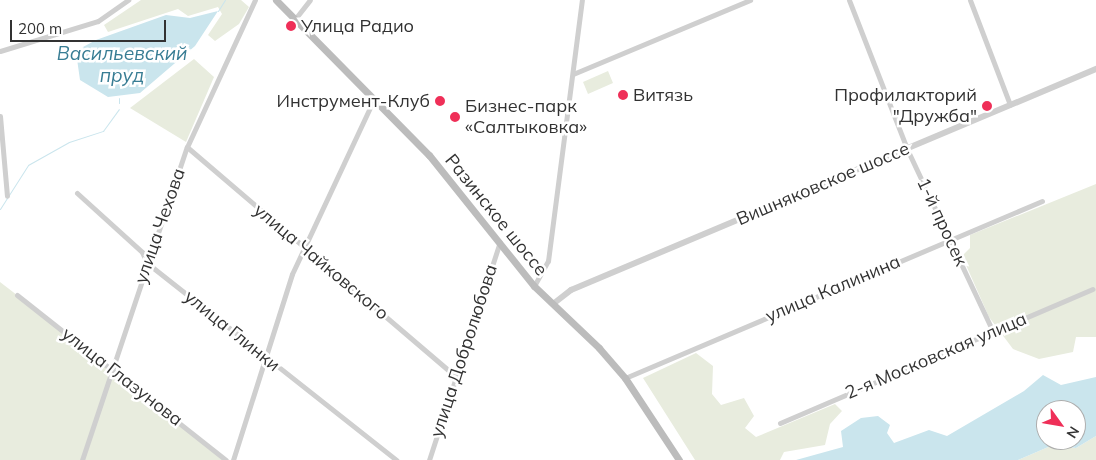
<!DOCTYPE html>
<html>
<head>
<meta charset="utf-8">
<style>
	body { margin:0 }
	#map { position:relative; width:1096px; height:460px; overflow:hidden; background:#fff; font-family:Mulish,sans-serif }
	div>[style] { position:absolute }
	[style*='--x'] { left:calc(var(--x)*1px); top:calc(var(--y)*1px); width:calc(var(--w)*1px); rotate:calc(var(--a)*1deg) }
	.green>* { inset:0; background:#e8ecde }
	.water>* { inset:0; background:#cae5ed }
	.stream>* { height:1px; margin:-0.5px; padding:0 0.5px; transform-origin:0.5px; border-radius:0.5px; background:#cae5ed }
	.minor>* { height:5px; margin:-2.5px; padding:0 2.5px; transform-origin:2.5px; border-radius:2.5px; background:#cfcfcf }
	.tertiary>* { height:6px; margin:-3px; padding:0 3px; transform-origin:3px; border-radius:3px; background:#cfcfcf }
	.secondary>* { height:7px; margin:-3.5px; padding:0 3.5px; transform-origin:3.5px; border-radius:3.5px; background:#bcbcbc }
	.dots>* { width:14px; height:14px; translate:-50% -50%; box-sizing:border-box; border:2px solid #fff; border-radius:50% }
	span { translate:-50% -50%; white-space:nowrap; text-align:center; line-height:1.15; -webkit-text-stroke:5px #fff; paint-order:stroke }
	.poi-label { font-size:18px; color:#323232 }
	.left { translate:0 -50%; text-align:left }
	.right { translate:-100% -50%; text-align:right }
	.street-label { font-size:18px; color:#323232 }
	.water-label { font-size:19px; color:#387d94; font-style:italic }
	.north { position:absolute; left:1036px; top:400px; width:50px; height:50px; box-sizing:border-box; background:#fff; border:1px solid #adadad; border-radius:50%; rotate:122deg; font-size:14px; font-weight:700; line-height:20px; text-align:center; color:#323232 }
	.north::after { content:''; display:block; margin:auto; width:18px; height:22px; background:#ef2f58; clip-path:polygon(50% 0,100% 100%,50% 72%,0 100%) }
	.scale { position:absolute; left:10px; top:20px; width:156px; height:22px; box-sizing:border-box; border:2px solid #323232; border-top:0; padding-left:6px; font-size:15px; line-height:18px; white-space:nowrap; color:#323232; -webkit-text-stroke:4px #fff; paint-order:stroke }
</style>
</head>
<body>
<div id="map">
	<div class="green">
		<i style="clip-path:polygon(141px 0,241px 0,249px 7px,239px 24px,215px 41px,208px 35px,222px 14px,218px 7px,188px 16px,178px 9px,108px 32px,104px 25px)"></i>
		<i style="clip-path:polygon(194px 59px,214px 77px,186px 142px,130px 108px)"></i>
		<i style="clip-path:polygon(608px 71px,613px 83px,588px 94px,583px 82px)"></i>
		<i style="clip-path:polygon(1096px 184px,1096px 337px,1076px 337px,1073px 352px,1039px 359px,1013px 349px,989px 317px,962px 256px,970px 248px,970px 235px)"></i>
		<i style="clip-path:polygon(0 282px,13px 292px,226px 460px,0 460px)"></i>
		<i style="clip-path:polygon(696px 353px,713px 366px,712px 394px,721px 405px,744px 398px,754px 416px,745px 428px,756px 437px,835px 404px,842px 411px,830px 424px,825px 445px,784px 452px,780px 460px,695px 460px,643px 378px)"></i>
		<i style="clip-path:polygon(1096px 436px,1096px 460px,1018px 460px,1053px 445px,1076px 448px)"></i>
	</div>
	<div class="water">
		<i style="clip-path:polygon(218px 11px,195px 46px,140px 93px,108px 97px,80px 80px,77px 59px,83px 47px,96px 40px,166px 15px,190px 18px)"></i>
		<i style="clip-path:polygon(evenodd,1043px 375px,1061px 385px,1096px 377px,1096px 436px,1076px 448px,1053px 445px,1018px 460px,796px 460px,843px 447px,841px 431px,861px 418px,878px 416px,890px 425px,887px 433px,894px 443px,929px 430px,947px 436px,1024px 391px,1043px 375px,1046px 410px,1076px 410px,1076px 440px,1046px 440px,1046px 410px)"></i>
	</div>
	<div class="stream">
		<i style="--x:218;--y:11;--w:13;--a:-58"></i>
		<i style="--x:119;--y:98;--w:5;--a:90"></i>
		<i style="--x:0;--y:209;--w:52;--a:-57.5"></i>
		<i style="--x:28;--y:165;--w:47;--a:-29.3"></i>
		<i style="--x:69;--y:142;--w:36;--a:-18"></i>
		<i style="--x:103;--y:131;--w:27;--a:-54"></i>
	</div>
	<div class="minor">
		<i style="--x:849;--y:0;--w:160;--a:68.7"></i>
		<i style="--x:907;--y:149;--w:202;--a:64.8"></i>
		<i style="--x:970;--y:0;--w:112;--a:69.1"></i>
		<i style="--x:295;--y:19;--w:24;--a:-52"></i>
		<i style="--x:0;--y:51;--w:102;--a:-17"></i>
		<i style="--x:98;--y:21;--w:37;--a:-35"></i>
		<i style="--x:573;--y:74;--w:192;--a:-22.7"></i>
		<i style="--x:0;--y:116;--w:80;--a:85"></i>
		<i style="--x:187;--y:147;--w:353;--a:40.5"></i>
		<i style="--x:77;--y:193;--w:88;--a:42.2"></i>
		<i style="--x:142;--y:252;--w:12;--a:66"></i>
		<i style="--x:147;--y:263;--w:318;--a:38.3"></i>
		<i style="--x:534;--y:286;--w:29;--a:-61"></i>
		<i style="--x:548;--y:261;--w:263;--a:-82.6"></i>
		<i style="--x:17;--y:295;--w:266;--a:38.3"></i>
		<i style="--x:625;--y:378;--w:453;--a:-23"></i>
		<i style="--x:780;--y:423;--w:340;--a:-23.2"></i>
		<i style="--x:82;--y:460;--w:330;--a:-71.5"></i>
		<i style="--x:187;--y:147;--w:162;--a:-65.2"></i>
		<i style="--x:233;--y:460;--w:195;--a:-72.4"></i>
		<i style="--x:292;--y:274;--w:193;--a:-64.9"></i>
		<i style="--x:429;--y:460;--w:229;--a:-72"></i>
	</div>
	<div class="tertiary">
		<i style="--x:553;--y:304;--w:23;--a:-38"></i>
		<i style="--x:571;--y:290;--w:570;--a:-22.83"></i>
	</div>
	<div class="secondary">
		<i style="--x:276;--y:0;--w:218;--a:45.4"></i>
		<i style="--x:429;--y:155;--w:168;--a:51.3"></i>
		<i style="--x:534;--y:286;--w:90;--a:43.6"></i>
		<i style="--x:599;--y:348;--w:40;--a:49"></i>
		<i style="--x:625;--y:378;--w:98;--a:56.6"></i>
	</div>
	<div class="dots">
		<i style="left:291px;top:26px;background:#ef2f58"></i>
		<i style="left:623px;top:95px;background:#ef2f58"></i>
		<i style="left:440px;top:101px;background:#ef2f58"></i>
		<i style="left:987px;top:106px;background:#ef2f58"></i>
		<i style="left:455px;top:117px;background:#ef2f58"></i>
	</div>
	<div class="poi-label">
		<span class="left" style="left:301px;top:26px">Улица Радио</span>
		<span class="left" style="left:633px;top:95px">Витязь</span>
		<span class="right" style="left:977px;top:106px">Профилакторий<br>"Дружба"</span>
		<span class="right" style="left:430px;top:101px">Инструмент-Клуб</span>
		<span class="left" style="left:465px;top:117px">Бизнес-парк<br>«Салтыковка»</span>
	</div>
	<div class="street-label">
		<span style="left:823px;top:184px;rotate:-23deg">Вишняковское шоссе</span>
		<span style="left:496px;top:215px;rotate:51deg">Разинское шоссе</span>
		<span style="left:942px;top:222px;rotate:65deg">1-й просек</span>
		<span style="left:160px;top:226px;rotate:-71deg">улица Чехова</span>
		<span style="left:321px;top:262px;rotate:40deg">улица Чайковского</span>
		<span style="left:833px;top:289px;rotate:-23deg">улица Калинина</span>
		<span style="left:232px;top:331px;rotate:39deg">улица Глинки</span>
		<span style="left:464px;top:351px;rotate:-72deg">улица Добролюбова</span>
		<span style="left:936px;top:356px;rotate:-23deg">2-я Московская улица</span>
		<span style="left:122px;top:377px;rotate:38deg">улица Глазунова</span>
	</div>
	<div class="water-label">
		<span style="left:122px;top:65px">Васильевский<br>пруд</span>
	</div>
	<div class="north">N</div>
	<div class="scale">200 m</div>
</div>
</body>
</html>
